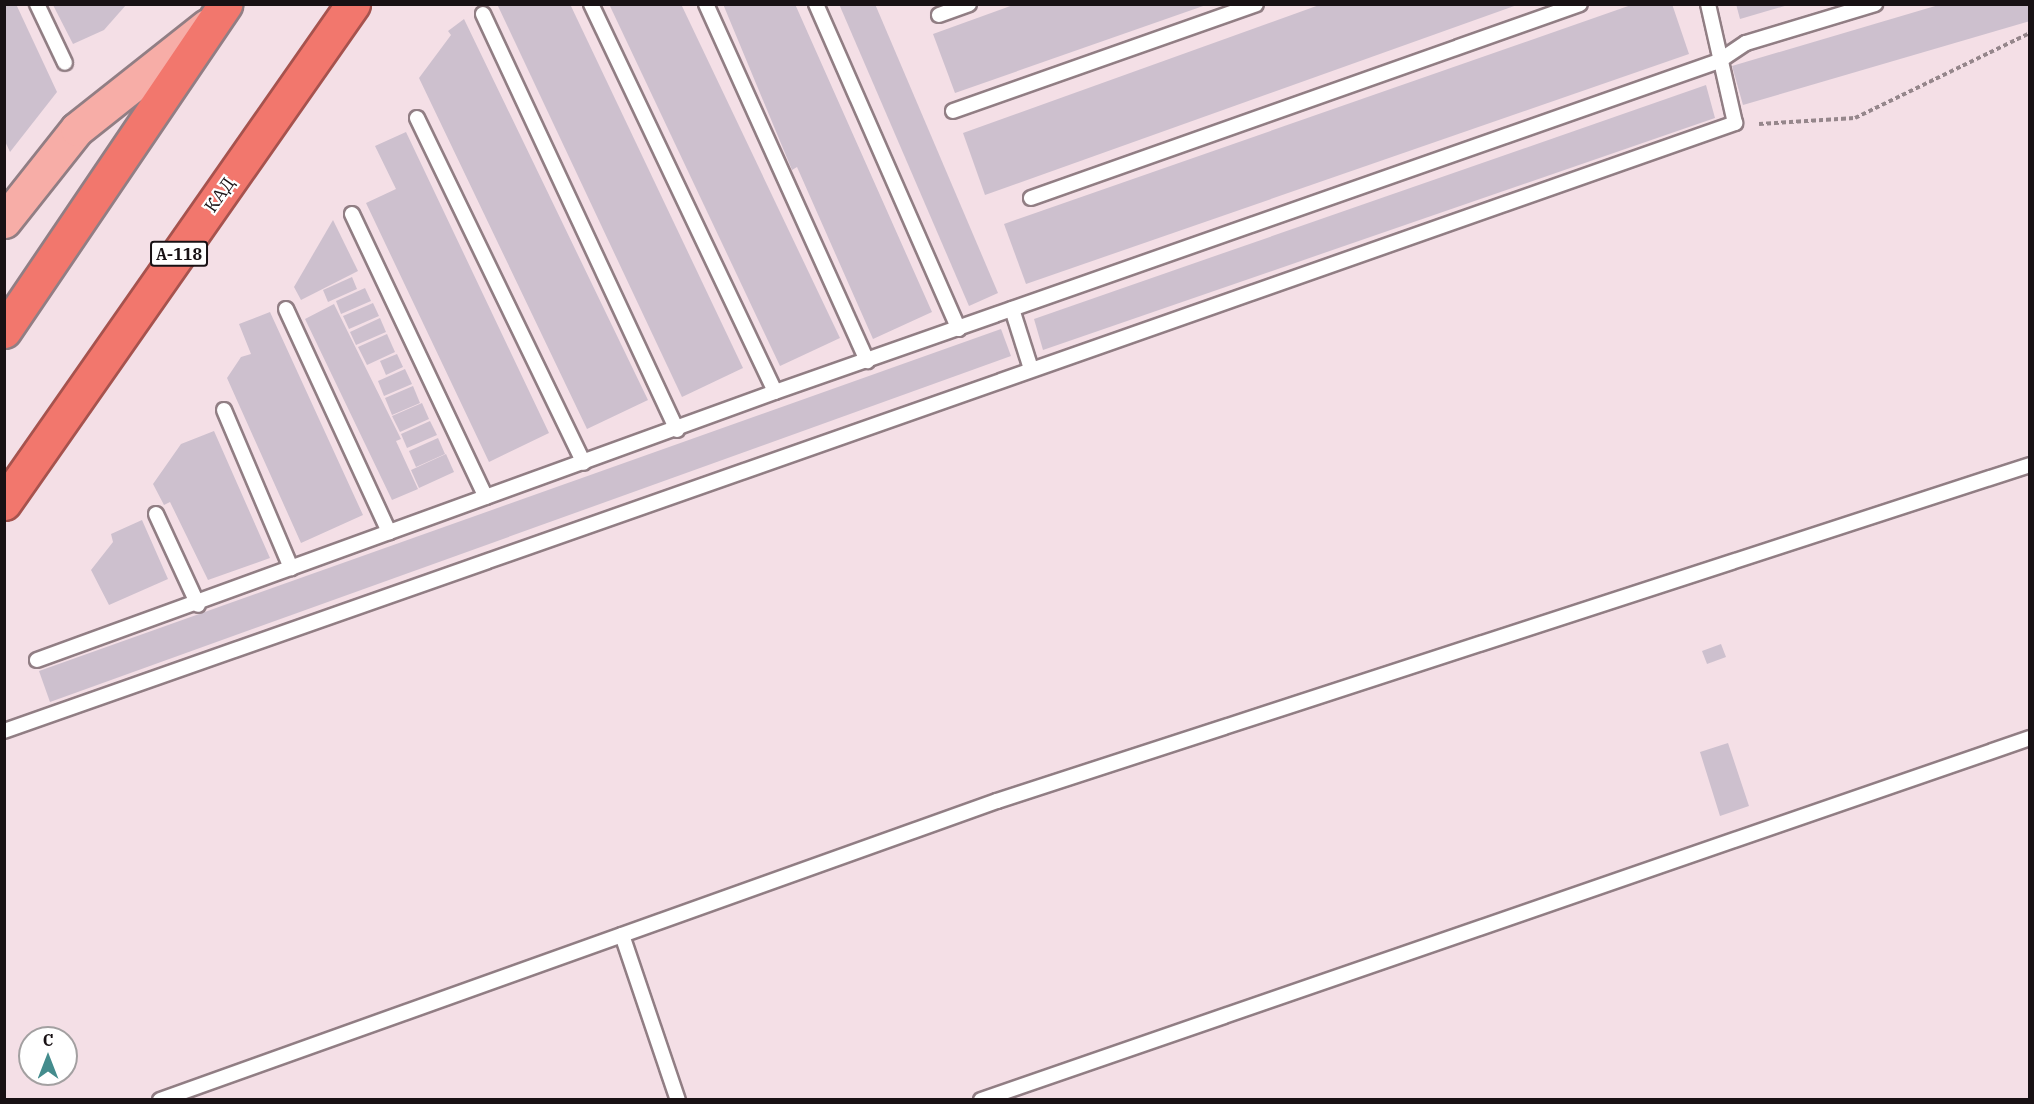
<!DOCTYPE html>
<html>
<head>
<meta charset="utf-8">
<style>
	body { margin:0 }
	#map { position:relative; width:2034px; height:1104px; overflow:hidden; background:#f4dfe6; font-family:"IBM Plex Serif",serif }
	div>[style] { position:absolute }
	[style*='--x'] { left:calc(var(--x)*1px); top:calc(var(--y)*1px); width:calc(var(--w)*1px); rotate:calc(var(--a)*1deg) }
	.building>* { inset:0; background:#cdc0ce }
	.path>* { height:4px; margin-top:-2px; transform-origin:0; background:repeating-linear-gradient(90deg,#95868b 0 4.5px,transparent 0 7.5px) }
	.roads { filter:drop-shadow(2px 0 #917e84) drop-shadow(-2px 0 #917e84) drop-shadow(0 2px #917e84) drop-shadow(0 -2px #917e84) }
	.lane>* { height:14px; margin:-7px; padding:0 7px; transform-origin:7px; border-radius:7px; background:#fff }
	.primary>* { height:33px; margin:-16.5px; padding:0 16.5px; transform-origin:16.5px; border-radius:16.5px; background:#f7ada7 }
	.highway>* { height:33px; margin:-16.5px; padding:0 16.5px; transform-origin:16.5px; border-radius:16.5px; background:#f2776d }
	.bridges { filter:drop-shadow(2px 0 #a6534e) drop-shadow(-2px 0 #a6534e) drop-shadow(0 2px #a6534e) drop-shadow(0 -2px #a6534e) }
	.highway-bridge>* { height:33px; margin:-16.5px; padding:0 16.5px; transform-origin:16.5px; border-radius:16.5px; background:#f2776d }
	span { translate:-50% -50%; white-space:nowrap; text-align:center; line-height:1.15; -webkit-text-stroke:4.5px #fff; paint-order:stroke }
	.shield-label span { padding:2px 4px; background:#fff; border:2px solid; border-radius:4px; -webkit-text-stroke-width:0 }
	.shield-label { font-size:16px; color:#181114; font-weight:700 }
	.street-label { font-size:18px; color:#181114 }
	.frame { position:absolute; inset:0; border:6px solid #181114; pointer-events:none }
	.north { position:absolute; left:18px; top:1026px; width:60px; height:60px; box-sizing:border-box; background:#fff; border:2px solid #a3a0a1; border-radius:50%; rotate:0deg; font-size:16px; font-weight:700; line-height:24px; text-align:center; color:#181114 }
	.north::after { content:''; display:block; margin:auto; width:21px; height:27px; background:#448c8d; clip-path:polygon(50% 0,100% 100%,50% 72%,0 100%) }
</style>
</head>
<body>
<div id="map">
	<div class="building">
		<i style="clip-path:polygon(4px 4px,16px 4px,57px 92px,10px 152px,4px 139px)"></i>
		<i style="clip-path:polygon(497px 4px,570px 4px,743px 368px,682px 397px)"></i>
		<i style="clip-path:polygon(609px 4px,681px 4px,840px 338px,780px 366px)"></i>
		<i style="clip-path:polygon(723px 4px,795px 4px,932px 312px,873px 339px,797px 167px,792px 170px)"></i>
		<i style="clip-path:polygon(839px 4px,875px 4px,998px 293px,969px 306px)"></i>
		<i style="clip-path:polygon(1016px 4px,1206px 4px,1206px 5px,955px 93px,933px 34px)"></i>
		<i style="clip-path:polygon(1322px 4px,1517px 5px,985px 195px,963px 133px)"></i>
		<i style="clip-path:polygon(1634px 4px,1672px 4px,1689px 54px,1026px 284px,1004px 224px)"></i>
		<i style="clip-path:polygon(1736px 4px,1788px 4px,1788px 5px,1740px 19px)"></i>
		<i style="clip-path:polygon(1942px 4px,2030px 4px,2030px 21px,1743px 105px,1732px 66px)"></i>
		<i style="clip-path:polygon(53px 5px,126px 5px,104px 30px,73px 44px)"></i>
		<i style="clip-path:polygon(464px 19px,648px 400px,587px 429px,419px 78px,451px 35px,448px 31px)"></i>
		<i style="clip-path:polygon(1706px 85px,1715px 118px,1043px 350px,1034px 319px)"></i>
		<i style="clip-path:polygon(406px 132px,549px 433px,489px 462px,366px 203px,396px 189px,375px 146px)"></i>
		<i style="clip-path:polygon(333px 220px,358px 271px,301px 300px,294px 287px)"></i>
		<i style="clip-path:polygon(352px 277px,357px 289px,328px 302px,323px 290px)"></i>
		<i style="clip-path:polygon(365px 288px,371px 301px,341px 314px,336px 301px)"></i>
		<i style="clip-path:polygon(373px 303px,379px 316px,349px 329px,343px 316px)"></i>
		<i style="clip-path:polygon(334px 304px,401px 439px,396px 441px,418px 489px,392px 500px,305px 319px)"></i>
		<i style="clip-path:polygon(270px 312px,363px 515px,301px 543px,227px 378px,241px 357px,251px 354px,239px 324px)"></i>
		<i style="clip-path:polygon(380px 318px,386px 332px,356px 345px,350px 332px)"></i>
		<i style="clip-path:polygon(1001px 329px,1011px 356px,50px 702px,39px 671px)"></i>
		<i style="clip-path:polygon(387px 334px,395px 352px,367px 365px,358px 347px)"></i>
		<i style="clip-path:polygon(397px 354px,403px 367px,386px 375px,380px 361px)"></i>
		<i style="clip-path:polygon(405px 369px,412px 384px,384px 396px,378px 381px)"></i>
		<i style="clip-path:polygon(413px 386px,420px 403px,392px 415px,385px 398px)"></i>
		<i style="clip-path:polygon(422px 403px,429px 419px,400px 432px,392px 416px)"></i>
		<i style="clip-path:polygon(430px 421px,437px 435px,407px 448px,401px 434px)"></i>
		<i style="clip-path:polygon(214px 431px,270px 558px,208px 580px,170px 502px,164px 505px,153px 484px,181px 444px)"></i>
		<i style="clip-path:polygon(438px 438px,445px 454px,416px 467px,409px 451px)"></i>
		<i style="clip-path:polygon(446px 454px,454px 472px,419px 488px,411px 470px)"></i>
		<i style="clip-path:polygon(142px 520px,168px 579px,109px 605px,91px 570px,113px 542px,111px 534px)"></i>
		<i style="clip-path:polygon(1721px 644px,1726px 657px,1707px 664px,1702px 651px)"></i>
		<i style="clip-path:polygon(1728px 743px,1749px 806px,1720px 816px,1700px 752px)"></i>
	</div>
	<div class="path">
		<i style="--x:1759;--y:124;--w:96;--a:-3.6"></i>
		<i style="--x:1855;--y:118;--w:195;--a:-25.9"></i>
	</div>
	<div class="roads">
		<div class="lane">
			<i style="--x:37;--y:4;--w:65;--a:64.6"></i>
			<i style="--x:591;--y:4;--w:429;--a:64.6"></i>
			<i style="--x:706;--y:4;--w:392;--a:65.7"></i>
			<i style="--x:816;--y:4;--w:355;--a:66.3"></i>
			<i style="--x:483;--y:14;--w:459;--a:65"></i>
			<i style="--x:939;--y:15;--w:32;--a:-20"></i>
			<i style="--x:953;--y:111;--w:321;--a:-19.4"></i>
			<i style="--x:417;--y:118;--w:383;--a:64.2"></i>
			<i style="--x:1031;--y:198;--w:582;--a:-19.46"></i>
			<i style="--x:352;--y:214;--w:313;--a:64.7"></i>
			<i style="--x:286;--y:309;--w:246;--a:65.2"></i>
			<i style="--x:1012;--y:309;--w:63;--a:72.4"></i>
			<i style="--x:224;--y:410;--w:172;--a:67"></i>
			<i style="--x:156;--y:514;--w:100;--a:65.2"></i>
			<i style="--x:37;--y:660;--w:785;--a:-19.96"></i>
			<i style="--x:775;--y:392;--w:1000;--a:-19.32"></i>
			<i style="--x:1719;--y:61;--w:32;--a:-34"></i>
			<i style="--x:1746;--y:43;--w:135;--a:-16.8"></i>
			<i style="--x:4;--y:731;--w:1835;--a:-19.35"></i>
			<i style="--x:1735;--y:123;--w:122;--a:-102.8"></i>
			<i style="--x:622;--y:935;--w:174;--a:71.3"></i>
			<i style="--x:160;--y:1100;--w:889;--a:-19.66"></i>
			<i style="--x:997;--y:801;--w:1086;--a:-18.02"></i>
			<i style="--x:981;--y:1100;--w:1110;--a:-19.04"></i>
		</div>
		<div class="primary">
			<i style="--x:4;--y:221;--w:117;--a:-51.6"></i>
			<i style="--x:77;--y:129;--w:166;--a:-38.4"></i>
		</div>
		<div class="highway">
			<i style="--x:4;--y:331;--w:395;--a:-55.9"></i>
		</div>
	</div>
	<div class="bridges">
		<div class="highway-bridge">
			<i style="--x:4;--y:503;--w:609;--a:-55.03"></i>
		</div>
	</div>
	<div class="shield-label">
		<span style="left:179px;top:254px">А-118</span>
	</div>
	<div class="street-label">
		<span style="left:220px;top:195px;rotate:-55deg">КАД</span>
	</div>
	<div class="frame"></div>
	<div class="north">С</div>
</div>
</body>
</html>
